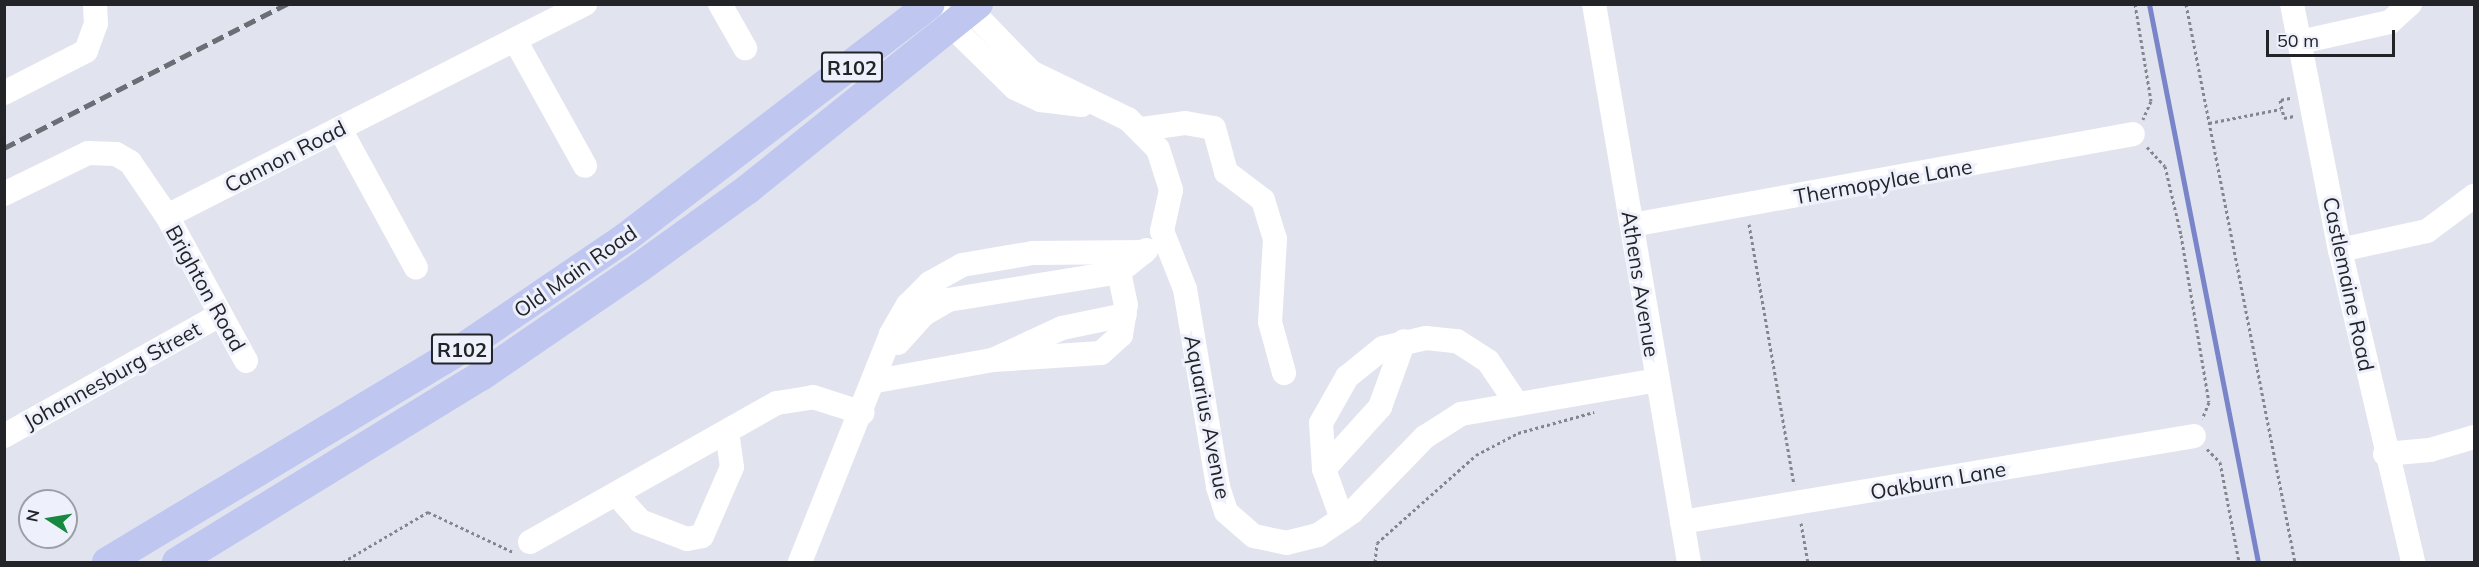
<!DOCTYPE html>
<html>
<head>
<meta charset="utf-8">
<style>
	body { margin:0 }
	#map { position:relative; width:2479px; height:567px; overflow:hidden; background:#e1e4ef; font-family:Mulish,sans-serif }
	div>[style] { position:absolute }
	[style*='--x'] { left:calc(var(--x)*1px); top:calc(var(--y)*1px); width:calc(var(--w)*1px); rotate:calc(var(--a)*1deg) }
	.stream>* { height:5px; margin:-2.5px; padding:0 2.5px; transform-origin:2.5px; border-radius:2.5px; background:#7a84c8 }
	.path>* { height:3px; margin-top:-1.5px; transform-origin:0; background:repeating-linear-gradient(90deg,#84868e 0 3px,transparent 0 6px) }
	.minor>* { height:24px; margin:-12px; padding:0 12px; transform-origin:12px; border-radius:12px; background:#fff }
	.major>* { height:30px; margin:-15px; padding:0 15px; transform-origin:15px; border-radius:15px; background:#bfc6f0 }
	.rail>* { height:4.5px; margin-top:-2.25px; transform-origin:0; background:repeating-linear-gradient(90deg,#6c6e75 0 12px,transparent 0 18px) }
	span { translate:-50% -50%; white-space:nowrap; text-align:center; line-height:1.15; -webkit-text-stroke:6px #eef1fc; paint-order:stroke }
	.shield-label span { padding:2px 4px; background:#eef1fc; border:2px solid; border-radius:4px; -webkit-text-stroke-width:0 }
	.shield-label { font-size:20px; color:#232428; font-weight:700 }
	.street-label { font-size:21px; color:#232428 }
	.frame { position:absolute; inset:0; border:6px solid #232428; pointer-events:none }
	.north { position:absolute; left:18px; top:489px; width:60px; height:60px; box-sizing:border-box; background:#eef1fc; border:2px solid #9d9fa7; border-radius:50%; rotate:282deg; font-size:16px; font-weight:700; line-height:24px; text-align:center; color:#232428 }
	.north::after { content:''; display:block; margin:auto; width:21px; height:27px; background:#168840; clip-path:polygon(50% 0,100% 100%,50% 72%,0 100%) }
	.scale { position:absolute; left:2266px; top:30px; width:129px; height:27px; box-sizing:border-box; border:3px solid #232428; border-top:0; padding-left:8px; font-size:18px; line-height:21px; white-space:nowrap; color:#232428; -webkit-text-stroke:4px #eef1fc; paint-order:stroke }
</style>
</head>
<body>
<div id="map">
	<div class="stream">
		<i style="--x:2149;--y:4;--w:569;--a:78.95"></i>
	</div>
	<div class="path">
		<i style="--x:2135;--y:4;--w:98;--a:80.6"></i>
		<i style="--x:2151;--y:101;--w:20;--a:114"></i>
		<i style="--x:2186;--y:4;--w:569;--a:78.95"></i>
		<i style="--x:2290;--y:98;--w:10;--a:169"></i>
		<i style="--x:2280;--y:100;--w:18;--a:77"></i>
		<i style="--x:2284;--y:118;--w:10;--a:-11"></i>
		<i style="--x:2209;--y:123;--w:73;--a:-11"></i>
		<i style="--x:2147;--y:147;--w:26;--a:47"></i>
		<i style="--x:2165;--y:166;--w:71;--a:76.9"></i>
		<i style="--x:2181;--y:235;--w:169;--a:80.5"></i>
		<i style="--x:2209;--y:402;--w:18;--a:112"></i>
		<i style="--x:1749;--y:224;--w:264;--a:80.2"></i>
		<i style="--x:2207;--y:449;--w:18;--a:45"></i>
		<i style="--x:2220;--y:462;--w:102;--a:79.2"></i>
		<i style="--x:1801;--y:523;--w:40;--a:80"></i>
		<i style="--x:343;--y:562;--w:99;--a:-30.5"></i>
		<i style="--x:428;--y:512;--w:94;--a:25.2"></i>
		<i style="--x:1375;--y:562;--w:19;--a:-84"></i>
		<i style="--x:1377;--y:543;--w:132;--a:-41.6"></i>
		<i style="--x:1476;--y:455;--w:47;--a:-27.6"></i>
		<i style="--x:1518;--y:433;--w:79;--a:-15.4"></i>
	</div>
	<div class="minor">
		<i style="--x:720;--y:4;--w:51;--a:60.4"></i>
		<i style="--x:929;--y:4;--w:120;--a:44.3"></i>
		<i style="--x:1015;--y:88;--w:29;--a:25"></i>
		<i style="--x:1041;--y:100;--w:41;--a:7"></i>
		<i style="--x:965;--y:4;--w:95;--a:45.9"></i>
		<i style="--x:1031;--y:72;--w:108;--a:25.9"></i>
		<i style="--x:1128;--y:119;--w:42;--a:45"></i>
		<i style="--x:1158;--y:149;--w:43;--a:72.4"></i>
		<i style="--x:1171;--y:190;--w:42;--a:102.4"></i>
		<i style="--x:1162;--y:231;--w:62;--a:68.4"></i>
		<i style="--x:1185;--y:289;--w:201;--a:80.5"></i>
		<i style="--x:1218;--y:487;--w:26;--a:72"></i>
		<i style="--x:1226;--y:512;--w:37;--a:41"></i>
		<i style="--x:1254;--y:536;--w:33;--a:12"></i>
		<i style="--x:1286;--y:543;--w:33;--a:-14"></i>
		<i style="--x:1318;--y:535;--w:41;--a:-34.1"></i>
		<i style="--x:1352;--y:512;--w:105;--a:-45.8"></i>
		<i style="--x:1425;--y:437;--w:43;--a:-32.6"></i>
		<i style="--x:1461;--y:414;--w:199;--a:-9.8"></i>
		<i style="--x:1594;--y:4;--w:566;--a:80.34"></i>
		<i style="--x:2292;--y:4;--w:251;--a:79"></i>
		<i style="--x:2340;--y:250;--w:320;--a:76.8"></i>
		<i style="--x:515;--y:40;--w:144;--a:60.9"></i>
		<i style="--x:2300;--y:42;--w:92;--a:-12.5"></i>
		<i style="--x:2390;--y:22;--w:27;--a:-42"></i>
		<i style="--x:4;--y:93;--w:92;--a:-27.1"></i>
		<i style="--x:86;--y:51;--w:29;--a:-70"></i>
		<i style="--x:96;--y:24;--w:20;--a:-93"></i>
		<i style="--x:340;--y:129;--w:158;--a:61.3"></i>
		<i style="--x:1142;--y:129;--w:43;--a:-7.9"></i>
		<i style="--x:1185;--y:123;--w:29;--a:10"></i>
		<i style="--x:1214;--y:128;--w:46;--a:74.7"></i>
		<i style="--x:1226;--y:172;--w:46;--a:37.1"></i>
		<i style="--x:1263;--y:200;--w:41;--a:72.9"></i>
		<i style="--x:1275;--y:239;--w:83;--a:93.4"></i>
		<i style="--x:1270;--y:322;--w:53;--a:74.6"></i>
		<i style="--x:4;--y:194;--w:93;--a:-26"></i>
		<i style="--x:88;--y:153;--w:28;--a:2"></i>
		<i style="--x:116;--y:154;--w:16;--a:30"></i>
		<i style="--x:130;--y:162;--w:65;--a:55.6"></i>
		<i style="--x:167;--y:216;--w:165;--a:61.4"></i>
		<i style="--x:167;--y:216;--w:469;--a:-26.9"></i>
		<i style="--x:1632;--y:225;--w:509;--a:-10.29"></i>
		<i style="--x:2340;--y:250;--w:89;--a:-12.3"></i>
		<i style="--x:2427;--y:231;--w:59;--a:-36.7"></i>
		<i style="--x:898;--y:343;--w:39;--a:-48"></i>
		<i style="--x:924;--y:314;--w:28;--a:-30"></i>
		<i style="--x:948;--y:300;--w:173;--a:-9.3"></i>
		<i style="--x:1119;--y:272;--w:35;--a:-39"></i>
		<i style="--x:995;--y:359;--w:74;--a:-24.8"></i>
		<i style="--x:1062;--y:328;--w:64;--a:-11.7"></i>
		<i style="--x:876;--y:381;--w:119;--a:-10.2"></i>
		<i style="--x:993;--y:360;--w:108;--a:-3.7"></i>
		<i style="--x:1101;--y:353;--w:27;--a:-42"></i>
		<i style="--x:1121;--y:335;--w:30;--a:-81"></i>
		<i style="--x:1126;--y:305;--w:34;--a:-102"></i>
		<i style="--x:4;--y:436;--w:248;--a:-29.3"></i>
		<i style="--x:2385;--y:454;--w:45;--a:-5.1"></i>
		<i style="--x:2430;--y:450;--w:46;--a:-16.5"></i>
		<i style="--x:1324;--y:469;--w:84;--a:-47.9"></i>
		<i style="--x:1380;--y:407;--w:70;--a:-70"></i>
		<i style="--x:616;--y:494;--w:36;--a:48"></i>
		<i style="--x:640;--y:521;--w:50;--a:21"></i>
		<i style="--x:687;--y:539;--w:15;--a:-11"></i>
		<i style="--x:702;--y:536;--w:75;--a:-66.5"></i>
		<i style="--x:732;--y:467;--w:34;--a:-98"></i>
		<i style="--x:1342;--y:519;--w:53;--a:-109.8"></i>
		<i style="--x:1324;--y:469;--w:46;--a:-93.7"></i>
		<i style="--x:1321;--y:423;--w:53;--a:-60.5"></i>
		<i style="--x:1347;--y:377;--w:46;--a:-38.9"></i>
		<i style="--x:1383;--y:348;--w:44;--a:-13.1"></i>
		<i style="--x:1426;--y:338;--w:31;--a:6"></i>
		<i style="--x:1457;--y:341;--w:37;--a:33"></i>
		<i style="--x:1488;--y:361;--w:48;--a:56"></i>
		<i style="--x:1682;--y:522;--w:519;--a:-9.53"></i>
		<i style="--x:530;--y:542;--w:283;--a:-29.4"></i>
		<i style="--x:777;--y:403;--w:36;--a:-9"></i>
		<i style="--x:813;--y:397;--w:52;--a:17.7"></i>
		<i style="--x:800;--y:562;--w:245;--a:-68.2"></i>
		<i style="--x:891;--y:334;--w:34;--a:-60"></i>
		<i style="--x:908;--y:305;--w:31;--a:-45"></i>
		<i style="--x:930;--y:283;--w:37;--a:-29"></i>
		<i style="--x:962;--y:265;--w:72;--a:-9.6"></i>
		<i style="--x:1033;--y:253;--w:111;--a:-0.5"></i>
	</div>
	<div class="major">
		<i style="--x:107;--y:562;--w:415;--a:-31"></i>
		<i style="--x:463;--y:348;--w:196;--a:-34.2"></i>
		<i style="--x:625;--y:238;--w:384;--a:-37.5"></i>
		<i style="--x:177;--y:562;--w:356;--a:-31.5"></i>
		<i style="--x:481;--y:376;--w:193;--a:-34.4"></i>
		<i style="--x:640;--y:267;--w:133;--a:-35.8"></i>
		<i style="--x:748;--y:189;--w:295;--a:-38.8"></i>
	</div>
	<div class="rail">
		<i style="--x:4;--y:148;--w:318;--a:-27"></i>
	</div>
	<div class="shield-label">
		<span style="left:852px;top:67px">R102</span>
		<span style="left:462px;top:349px">R102</span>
	</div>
	<div class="street-label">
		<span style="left:285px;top:156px;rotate:-27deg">Cannon Road</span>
		<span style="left:1883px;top:181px;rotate:-10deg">Thermopylae Lane</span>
		<span style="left:575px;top:271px;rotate:-35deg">Old Main Road</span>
		<span style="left:1641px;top:284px;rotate:81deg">Athens Avenue</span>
		<span style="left:2349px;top:284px;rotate:78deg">Castlemaine Road</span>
		<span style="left:206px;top:288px;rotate:61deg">Brighton Road</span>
		<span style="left:112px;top:375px;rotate:-29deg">Johannesburg Street</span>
		<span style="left:1208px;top:417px;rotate:79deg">Aquarius Avenue</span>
		<span style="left:1938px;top:480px;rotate:-10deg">Oakburn Lane</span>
	</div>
	<div class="frame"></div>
	<div class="north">N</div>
	<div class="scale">50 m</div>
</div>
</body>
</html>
